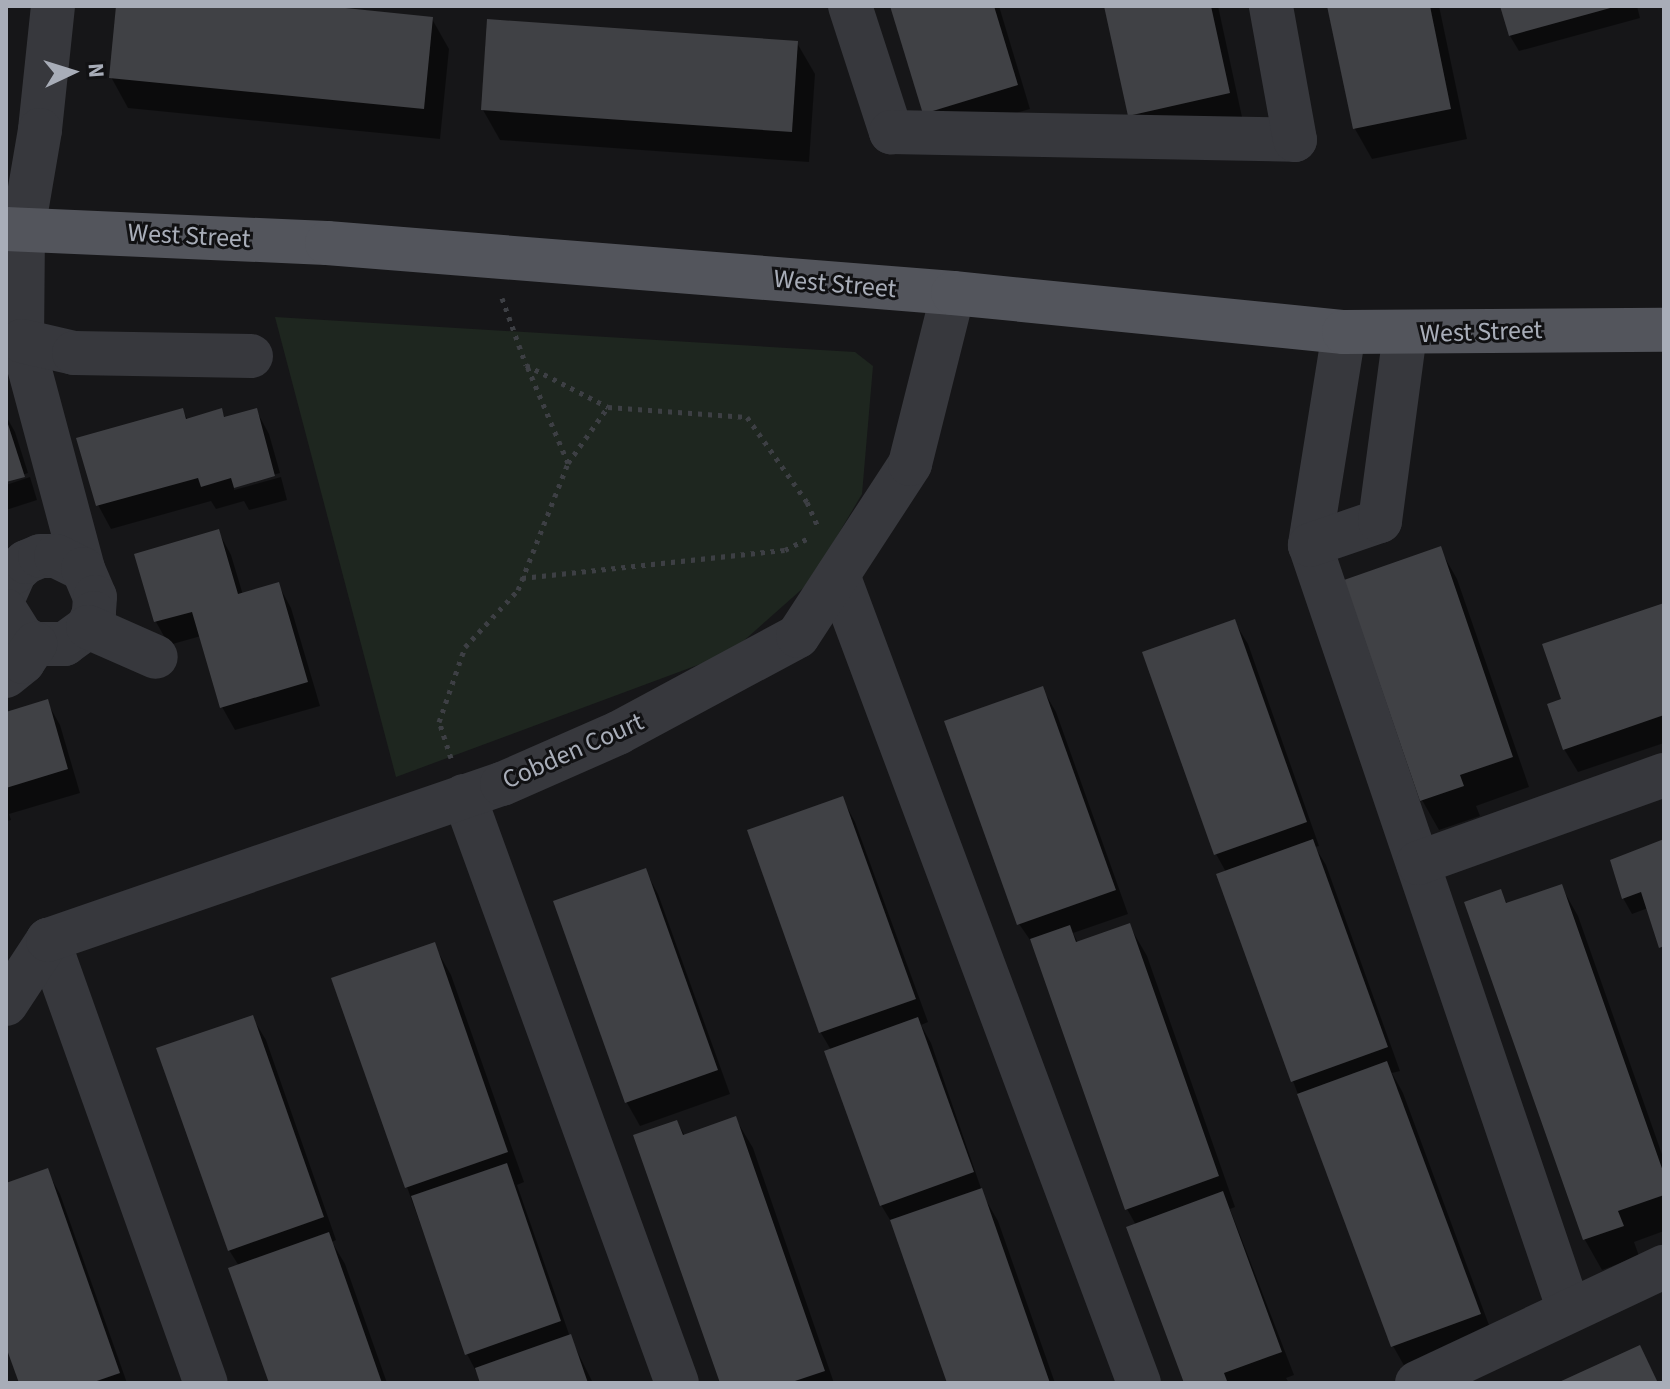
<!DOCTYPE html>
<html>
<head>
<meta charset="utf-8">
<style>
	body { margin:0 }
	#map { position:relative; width:1670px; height:1389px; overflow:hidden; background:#161618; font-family:"Source Sans 3",sans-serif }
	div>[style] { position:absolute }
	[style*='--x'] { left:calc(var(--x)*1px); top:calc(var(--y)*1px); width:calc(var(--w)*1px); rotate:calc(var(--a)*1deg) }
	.green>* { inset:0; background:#1e261f }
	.shadow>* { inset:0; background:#0007 }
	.building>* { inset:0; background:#404145 }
	.path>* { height:5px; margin-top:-2.5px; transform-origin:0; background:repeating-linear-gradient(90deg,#3d3f44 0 4px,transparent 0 10px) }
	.minor>* { height:44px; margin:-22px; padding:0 22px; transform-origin:22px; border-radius:22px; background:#37383d }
	.major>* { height:44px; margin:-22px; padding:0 22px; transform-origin:22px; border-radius:22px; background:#53555c }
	span { translate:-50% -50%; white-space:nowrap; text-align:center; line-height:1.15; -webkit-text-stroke:6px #111113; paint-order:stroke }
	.street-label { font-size:26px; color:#a8adb8 }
	.frame { position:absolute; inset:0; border:8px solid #a8adb8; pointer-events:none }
	.north { position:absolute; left:32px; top:32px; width:80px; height:80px; -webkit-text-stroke:6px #111113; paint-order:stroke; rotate:86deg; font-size:22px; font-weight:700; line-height:32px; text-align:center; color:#a8adb8 }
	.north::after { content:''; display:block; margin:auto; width:28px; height:36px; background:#a8adb8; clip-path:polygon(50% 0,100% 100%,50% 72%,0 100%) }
</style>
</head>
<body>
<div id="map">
	<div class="green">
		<i style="clip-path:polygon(275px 317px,855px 352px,873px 366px,862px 494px,810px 582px,730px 653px,396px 777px)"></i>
	</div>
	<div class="shadow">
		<i style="clip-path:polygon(118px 6px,306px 6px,432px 19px,449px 49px,440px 139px,128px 108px,111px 77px)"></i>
		<i style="clip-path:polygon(892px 6px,999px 6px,1030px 109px,938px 136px)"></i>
		<i style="clip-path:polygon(1106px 6px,1218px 6px,1242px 117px,1143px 138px,1130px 115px)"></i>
		<i style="clip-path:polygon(1329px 6px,1439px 6px,1467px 139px,1372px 159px,1355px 129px)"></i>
		<i style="clip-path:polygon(1502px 6px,1637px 6px,1640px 18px,1519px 51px,1510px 36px)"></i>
		<i style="clip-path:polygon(797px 43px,815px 74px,809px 162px,500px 140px,483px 110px)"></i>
		<i style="clip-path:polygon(182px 410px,188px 420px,221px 411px,226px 419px,256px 410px,269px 434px,280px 473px,234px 486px,234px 490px,281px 477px,287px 500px,249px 510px,244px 501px,216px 509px,211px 501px,111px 529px,98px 505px)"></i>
		<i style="clip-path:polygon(6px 416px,15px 432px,28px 473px,6px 480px)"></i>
		<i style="clip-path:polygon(30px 477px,37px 500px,6px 510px,6px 485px)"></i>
		<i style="clip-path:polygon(218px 531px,231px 555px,243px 595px,278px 584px,291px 608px,320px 706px,235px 730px,222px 707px,201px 636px,169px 645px,156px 622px)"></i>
		<i style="clip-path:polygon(1440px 549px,1457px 579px,1529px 787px,1476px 806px,1480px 816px,1439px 830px,1422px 800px)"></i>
		<i style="clip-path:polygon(1664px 605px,1664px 743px,1578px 772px,1564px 749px,1564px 700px)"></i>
		<i style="clip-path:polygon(1234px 621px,1248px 644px,1319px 846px,1315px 847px,1326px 865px,1400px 1071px,1392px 1073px,1403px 1093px,1496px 1344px,1410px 1376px,1393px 1346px,1293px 1081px,1226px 872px,1216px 854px,1144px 653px)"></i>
		<i style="clip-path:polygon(1042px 688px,1056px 712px,1128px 914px,1073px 933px,1078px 943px,1129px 925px,1147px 956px,1235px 1207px,1230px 1209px,1294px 1375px,1286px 1378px,1289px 1383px,1187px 1383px,1136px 1225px,1127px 1209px,1035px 947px,1019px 924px,946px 723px)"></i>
		<i style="clip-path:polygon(47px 702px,60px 725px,80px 793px,9px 814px,11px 820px,6px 821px,6px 714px)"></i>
		<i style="clip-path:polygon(842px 798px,855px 822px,928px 1022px,921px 1025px,931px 1043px,984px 1197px,998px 1221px,1055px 1383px,949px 1383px,895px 1228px,881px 1205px,831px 1050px,821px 1033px,749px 832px)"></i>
		<i style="clip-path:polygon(1664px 841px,1664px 953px,1648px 908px,1632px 914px,1623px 898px)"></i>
		<i style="clip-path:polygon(645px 870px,658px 894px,730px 1094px,640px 1126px,627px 1103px,556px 902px)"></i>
		<i style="clip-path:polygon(1561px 886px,1578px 916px,1664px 1160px,1664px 1231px,1634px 1242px,1639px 1256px,1602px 1270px,1585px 1240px,1466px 903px,1500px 891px,1508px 905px)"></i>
		<i style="clip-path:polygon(434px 945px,451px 975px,524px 1182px,517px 1185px,570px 1337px,593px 1383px,482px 1383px,467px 1354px,407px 1187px)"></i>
		<i style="clip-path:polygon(252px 1017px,266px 1040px,336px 1240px,332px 1242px,345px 1264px,387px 1383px,271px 1383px,239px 1266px,229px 1250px)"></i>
		<i style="clip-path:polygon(735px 1118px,753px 1148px,834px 1383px,722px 1383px,677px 1122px,685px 1136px)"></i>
		<i style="clip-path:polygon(47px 1171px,60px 1194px,127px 1383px,21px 1383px,6px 1341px,6px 1185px)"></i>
	</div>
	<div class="building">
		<i style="clip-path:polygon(116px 6px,326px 6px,433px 17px,424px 109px,109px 78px)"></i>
		<i style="clip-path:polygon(890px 6px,994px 6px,1018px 85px,923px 114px)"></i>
		<i style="clip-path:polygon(1104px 6px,1211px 6px,1230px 93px,1128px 116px)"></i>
		<i style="clip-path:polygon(1327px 6px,1430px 6px,1451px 109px,1353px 129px)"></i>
		<i style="clip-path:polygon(1500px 6px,1614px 6px,1614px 7px,1509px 36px)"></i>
		<i style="clip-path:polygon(487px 19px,798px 41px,792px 132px,481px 110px)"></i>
		<i style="clip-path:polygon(183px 408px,186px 419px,222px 408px,224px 417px,257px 408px,275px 476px,234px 488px,231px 478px,201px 487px,198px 478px,96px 506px,76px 438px)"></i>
		<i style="clip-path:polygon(6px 418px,25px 477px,6px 482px)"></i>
		<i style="clip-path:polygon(219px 529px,238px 594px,279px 582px,308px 682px,220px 708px,192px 612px,154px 622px,134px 554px)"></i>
		<i style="clip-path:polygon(1441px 546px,1513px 757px,1460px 775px,1464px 786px,1420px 801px,1344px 580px)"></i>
		<i style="clip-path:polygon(1664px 603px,1664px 715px,1563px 750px,1547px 704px,1561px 699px,1542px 644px)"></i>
		<i style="clip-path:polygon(1235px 619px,1307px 822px,1214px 855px,1142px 652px)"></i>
		<i style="clip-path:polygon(1043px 686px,1116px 890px,1017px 925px,944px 721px)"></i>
		<i style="clip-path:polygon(48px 699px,68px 769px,6px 788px,6px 712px)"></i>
		<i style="clip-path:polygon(843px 796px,916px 999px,819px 1033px,747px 830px)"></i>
		<i style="clip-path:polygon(1313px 839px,1388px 1047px,1291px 1082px,1216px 874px)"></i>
		<i style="clip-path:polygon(1664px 839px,1664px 946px,1659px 948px,1641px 892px,1622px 899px,1610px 860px)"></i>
		<i style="clip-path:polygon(646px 868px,718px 1070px,625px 1103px,553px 901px)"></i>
		<i style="clip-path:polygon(1562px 884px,1664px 1174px,1664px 1195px,1618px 1211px,1624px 1226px,1583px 1240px,1464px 902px,1501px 889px,1506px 903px)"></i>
		<i style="clip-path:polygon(1130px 923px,1219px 1176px,1125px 1210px,1030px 939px,1070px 925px,1076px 942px)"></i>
		<i style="clip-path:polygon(435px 942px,508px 1152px,405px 1188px,331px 978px)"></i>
		<i style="clip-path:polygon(253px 1015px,324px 1217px,228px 1251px,156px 1048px)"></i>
		<i style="clip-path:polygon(918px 1017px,974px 1172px,880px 1206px,824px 1051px)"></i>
		<i style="clip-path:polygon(1387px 1061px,1481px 1314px,1391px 1347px,1297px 1094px)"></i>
		<i style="clip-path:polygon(736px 1116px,825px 1371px,789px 1383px,720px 1383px,633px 1135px,677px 1120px,683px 1135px)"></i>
		<i style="clip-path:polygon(507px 1163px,561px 1321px,465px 1355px,411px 1196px)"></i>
		<i style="clip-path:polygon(48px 1168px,120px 1373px,91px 1383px,19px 1383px,6px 1347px,6px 1183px)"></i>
		<i style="clip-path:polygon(982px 1188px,1050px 1383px,947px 1383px,890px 1220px)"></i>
		<i style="clip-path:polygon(1223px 1191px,1282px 1352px,1224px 1373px,1227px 1381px,1222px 1383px,1184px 1383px,1126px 1227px)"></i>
		<i style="clip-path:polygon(329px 1232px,382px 1383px,269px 1383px,228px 1268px)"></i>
		<i style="clip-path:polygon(571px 1334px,588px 1383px,480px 1383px,475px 1368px)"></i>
		<i style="clip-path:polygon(1640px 1345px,1658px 1383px,1557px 1383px)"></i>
	</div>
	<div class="path">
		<i style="--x:502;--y:298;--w:71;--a:70.3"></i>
		<i style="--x:526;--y:365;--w:92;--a:27.1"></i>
		<i style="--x:608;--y:407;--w:139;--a:4.1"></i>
		<i style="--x:747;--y:417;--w:104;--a:54.8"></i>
		<i style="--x:807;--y:502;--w:27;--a:66"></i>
		<i style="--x:568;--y:463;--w:69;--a:-54.5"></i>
		<i style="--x:522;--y:578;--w:264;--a:-6.1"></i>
		<i style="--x:785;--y:550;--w:27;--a:-27"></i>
		<i style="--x:451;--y:758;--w:38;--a:-108"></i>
		<i style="--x:439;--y:722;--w:79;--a:-70.9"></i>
		<i style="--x:465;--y:647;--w:78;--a:-47.1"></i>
		<i style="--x:518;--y:590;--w:136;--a:-68.5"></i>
		<i style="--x:568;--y:463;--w:105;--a:-112.9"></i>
	</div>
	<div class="minor">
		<i style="--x:53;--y:6;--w:125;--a:96"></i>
		<i style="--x:40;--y:130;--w:100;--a:99.7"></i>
		<i style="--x:23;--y:229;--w:112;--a:90.5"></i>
		<i style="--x:22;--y:341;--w:236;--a:75"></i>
		<i style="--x:850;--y:6;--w:133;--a:72"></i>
		<i style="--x:891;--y:132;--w:404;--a:1.1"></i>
		<i style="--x:1295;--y:140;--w:136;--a:-100.2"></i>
		<i style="--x:1344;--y:332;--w:216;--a:99.1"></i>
		<i style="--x:1310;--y:545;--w:808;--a:71.3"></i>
		<i style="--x:22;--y:341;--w:53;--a:13"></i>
		<i style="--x:74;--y:353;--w:177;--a:1"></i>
		<i style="--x:1310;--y:545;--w:74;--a:-18.9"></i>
		<i style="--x:1380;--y:521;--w:189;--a:-82.4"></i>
		<i style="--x:838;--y:575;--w:862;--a:69.57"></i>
		<i style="--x:6;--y:592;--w:22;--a:-66"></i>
		<i style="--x:15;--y:572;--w:15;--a:-42"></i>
		<i style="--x:26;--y:562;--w:15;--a:-23"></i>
		<i style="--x:40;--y:556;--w:16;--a:0"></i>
		<i style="--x:56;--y:556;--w:30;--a:26"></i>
		<i style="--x:83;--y:569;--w:30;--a:67"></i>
		<i style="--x:95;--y:597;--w:16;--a:94"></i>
		<i style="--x:94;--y:613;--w:15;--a:113"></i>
		<i style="--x:88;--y:627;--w:29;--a:144"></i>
		<i style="--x:65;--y:644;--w:30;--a:180"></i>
		<i style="--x:35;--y:644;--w:15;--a:-152"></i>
		<i style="--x:22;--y:637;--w:31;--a:-122"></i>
		<i style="--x:88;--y:627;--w:74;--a:23.8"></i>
		<i style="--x:6;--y:676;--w:22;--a:-39"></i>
		<i style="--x:23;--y:662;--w:22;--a:-56"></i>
		<i style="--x:464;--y:796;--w:624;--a:70.06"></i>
		<i style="--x:1418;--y:863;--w:261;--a:-19.7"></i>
		<i style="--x:48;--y:940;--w:470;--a:70.4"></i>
		<i style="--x:6;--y:1004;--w:77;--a:-56.7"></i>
		<i style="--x:48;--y:940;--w:480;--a:-19"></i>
		<i style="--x:502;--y:784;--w:127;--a:-23.7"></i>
		<i style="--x:618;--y:733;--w:204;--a:-28.3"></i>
		<i style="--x:798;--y:636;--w:205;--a:-56.9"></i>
		<i style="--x:910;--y:464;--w:176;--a:-75.9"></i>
		<i style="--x:1417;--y:1383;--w:273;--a:-25.2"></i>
	</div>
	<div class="major">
		<i style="--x:6;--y:229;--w:321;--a:2.5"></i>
		<i style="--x:327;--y:243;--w:628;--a:4.57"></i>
		<i style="--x:953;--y:293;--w:393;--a:5.7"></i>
		<i style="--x:1344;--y:332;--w:320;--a:-0.4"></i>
	</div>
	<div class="street-label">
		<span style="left:189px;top:236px;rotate:3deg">West Street</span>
		<span style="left:835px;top:284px;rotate:5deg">West Street</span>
		<span style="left:1481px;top:332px;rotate:-2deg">West Street</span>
		<span style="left:573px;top:751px;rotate:-24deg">Cobden Court</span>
	</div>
	<div class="frame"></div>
	<div class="north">N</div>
</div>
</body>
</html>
